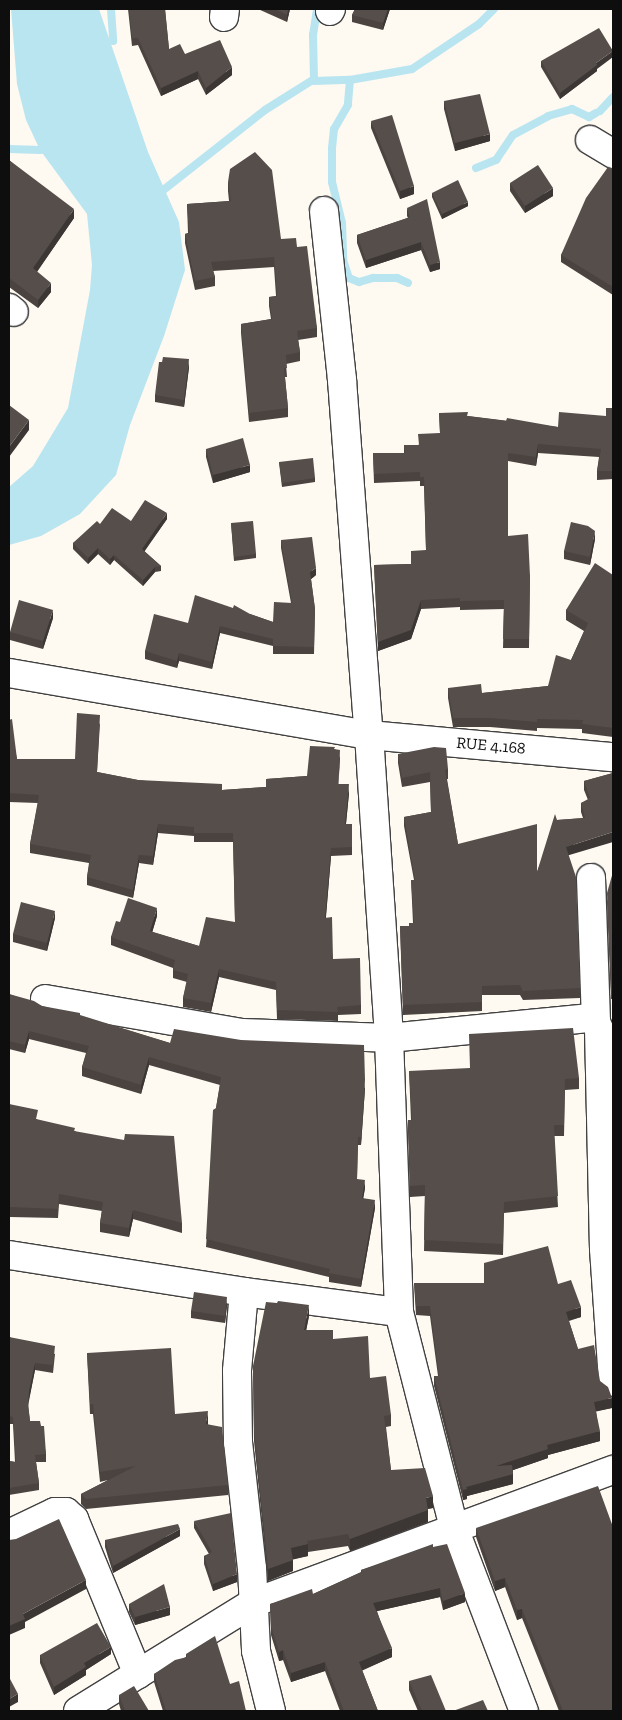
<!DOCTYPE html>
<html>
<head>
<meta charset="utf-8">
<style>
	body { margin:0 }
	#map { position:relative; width:622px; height:1720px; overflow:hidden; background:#fef9f1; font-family:"Zilla Slab",serif }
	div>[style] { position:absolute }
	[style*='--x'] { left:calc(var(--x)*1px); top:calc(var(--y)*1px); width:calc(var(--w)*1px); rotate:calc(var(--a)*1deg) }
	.water>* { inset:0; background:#b9e5f1 }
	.stream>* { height:8px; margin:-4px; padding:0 4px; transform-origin:4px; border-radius:4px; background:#b9e5f1 }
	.roads { filter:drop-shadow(1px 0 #414141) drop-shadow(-1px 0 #414141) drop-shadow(0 1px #414141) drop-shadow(0 -1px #414141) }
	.street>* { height:28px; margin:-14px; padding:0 14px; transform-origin:14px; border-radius:14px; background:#fff }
	.wall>* { inset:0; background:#4a4340 }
	.shaded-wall>* { inset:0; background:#3c3734 }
	.building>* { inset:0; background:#564e4b }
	span { translate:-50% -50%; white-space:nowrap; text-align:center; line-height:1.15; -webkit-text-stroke:5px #fff; paint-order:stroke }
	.street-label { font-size:16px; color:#0e0e0e }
	.frame { position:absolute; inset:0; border:10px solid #0e0e0e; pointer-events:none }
</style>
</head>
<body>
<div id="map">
	<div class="water">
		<i style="clip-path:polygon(11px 9px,99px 9px,148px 152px,179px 222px,185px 270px,164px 336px,130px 425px,116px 475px,80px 514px,41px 536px,9px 545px,9px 487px,33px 466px,68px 408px,90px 290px,92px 265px,87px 214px,40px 150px,26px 120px,17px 84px)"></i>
	</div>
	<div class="stream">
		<i style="--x:111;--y:9;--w:32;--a:86"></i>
		<i style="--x:350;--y:80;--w:25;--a:95"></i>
		<i style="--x:348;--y:105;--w:28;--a:120"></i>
		<i style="--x:334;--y:129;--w:20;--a:96"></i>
		<i style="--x:332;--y:149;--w:33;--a:90"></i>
		<i style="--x:332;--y:182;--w:42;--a:76.3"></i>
		<i style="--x:342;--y:223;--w:37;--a:88"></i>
		<i style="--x:343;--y:260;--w:19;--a:72"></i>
		<i style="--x:349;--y:278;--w:11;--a:22"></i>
		<i style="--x:359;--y:282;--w:15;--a:-16"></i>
		<i style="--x:373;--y:278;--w:24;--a:0"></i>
		<i style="--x:397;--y:278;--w:12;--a:24"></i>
		<i style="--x:314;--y:81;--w:36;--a:-2"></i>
		<i style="--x:350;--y:80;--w:63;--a:-10.1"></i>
		<i style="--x:412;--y:69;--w:81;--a:-33.9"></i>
		<i style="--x:479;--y:24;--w:21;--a:-45"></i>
		<i style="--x:600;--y:111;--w:19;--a:-47"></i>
		<i style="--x:9;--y:149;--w:31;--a:2"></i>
		<i style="--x:40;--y:150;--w:9;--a:-18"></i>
		<i style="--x:476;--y:168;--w:22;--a:-22"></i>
		<i style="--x:496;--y:160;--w:30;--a:-56"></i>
		<i style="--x:513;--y:135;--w:40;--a:-28"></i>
		<i style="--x:548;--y:116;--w:25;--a:-16"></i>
		<i style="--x:572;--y:109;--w:19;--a:25"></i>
		<i style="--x:589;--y:117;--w:8;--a:-30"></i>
		<i style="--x:157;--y:195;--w:137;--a:-38.2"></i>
		<i style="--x:265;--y:110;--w:58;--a:-32.3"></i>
		<i style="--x:314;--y:79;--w:44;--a:-91.3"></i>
		<i style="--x:313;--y:35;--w:26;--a:-81"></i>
	</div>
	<div class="roads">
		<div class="street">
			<i style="--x:330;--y:11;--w:2;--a:-63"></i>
			<i style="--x:224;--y:17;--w:8;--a:-83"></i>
			<i style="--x:590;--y:140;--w:27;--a:31"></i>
			<i style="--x:324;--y:211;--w:170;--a:83.9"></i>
			<i style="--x:342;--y:380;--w:356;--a:85.7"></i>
			<i style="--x:369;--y:735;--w:304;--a:86.2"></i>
			<i style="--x:389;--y:1038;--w:274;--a:87.9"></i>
			<i style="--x:399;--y:1312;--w:223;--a:75.7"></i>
			<i style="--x:454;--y:1528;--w:196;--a:69.1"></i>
			<i style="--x:9;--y:308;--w:6;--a:39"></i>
			<i style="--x:9;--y:673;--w:365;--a:9.8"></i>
			<i style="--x:369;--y:735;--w:245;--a:5.2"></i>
			<i style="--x:591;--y:878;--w:144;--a:88"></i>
			<i style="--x:45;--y:999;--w:200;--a:9.8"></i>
			<i style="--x:242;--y:1033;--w:147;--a:1.9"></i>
			<i style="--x:389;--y:1038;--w:200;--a:-5.7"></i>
			<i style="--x:588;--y:1018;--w:9;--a:27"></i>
			<i style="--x:596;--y:1022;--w:8;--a:67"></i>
			<i style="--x:599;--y:1029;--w:220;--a:88.7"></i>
			<i style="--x:604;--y:1249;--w:133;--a:86.1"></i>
			<i style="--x:9;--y:1255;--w:238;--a:8.9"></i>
			<i style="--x:244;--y:1292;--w:156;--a:7.4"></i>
			<i style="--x:244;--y:1292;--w:79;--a:95.1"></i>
			<i style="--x:237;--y:1371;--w:71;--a:89.2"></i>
			<i style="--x:238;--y:1442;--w:127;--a:83.7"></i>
			<i style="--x:252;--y:1568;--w:83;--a:87.2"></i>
			<i style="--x:256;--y:1651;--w:62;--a:76"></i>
			<i style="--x:9;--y:1534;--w:51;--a:-25.6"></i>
			<i style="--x:55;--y:1512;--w:11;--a:0"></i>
			<i style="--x:66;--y:1512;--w:11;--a:41"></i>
			<i style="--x:74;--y:1519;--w:168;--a:67.6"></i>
			<i style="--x:78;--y:1711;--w:206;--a:-31.7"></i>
			<i style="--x:253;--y:1603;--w:384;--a:-20.3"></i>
		</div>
	</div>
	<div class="wall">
		<i style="clip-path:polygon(128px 9px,165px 9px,169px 49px,185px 54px,232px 75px,206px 95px,198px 79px,161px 96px,138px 45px,132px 46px)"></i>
		<i style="clip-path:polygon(258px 9px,290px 9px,287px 22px)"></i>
		<i style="clip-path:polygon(355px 9px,390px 9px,383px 30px,352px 22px,352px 15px)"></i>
		<i style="clip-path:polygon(541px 61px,597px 69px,597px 71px,560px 99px,541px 67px)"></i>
		<i style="clip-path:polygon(444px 101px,490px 141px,455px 151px,444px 109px)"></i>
		<i style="clip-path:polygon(371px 121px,414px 194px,400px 199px,371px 128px)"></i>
		<i style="clip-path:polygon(9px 160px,74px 218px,37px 272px,51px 292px,38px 308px,9px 287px)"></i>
		<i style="clip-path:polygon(613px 169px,613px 295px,561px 262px,561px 255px)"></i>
		<i style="clip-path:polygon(228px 182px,281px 239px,297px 247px,317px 328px,317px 337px,298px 340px,300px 352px,300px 361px,286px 364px,287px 377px,285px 377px,288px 408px,288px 417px,249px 422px,241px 333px,241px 324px,271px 319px,269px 306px,269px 297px,276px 296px,274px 267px,213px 271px,215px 277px,215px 286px,195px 290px,185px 243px,185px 234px,188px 233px,187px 204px,229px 201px,228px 191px)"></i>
		<i style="clip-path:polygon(510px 183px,553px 196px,525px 213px,510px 191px)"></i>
		<i style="clip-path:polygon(432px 193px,468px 206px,442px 219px,432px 197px)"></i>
		<i style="clip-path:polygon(407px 208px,440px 269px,430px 272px,421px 250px,366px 268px,357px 243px,357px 235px,408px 218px,407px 216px)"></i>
		<i style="clip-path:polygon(189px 367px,184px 407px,155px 402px,155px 395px)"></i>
		<i style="clip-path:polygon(613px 408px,613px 479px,597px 480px,597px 471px,599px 457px,538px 453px,536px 466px,508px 461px,508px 536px,530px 576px,529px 648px,503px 648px,504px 609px,460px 610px,460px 607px,421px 609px,411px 639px,378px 651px,374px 565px,411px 564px,426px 550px,424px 486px,420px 486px,420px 481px,374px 483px,373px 453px,404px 453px,404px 445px,418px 445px,440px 433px,439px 413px,468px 416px,558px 427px,606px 416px)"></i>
		<i style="clip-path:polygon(206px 449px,250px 472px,213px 483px,206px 457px)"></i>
		<i style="clip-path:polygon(279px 462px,315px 478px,315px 482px,282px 487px)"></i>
		<i style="clip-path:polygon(167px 519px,144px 551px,161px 566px,161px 571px,155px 572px,143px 586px,114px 560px,110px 565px,98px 554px,88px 564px,73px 549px,73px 543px,100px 524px,131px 521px)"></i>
		<i style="clip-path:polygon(231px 523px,256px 554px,256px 558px,234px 561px)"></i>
		<i style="clip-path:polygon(595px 539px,590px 565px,564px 559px,564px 551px)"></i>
		<i style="clip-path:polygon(281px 540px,316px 575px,311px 579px,315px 609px,314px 654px,273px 654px,273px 646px,220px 633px,212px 669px,179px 661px,177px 668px,145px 659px,145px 651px,188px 623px,250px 614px,273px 622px,291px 603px,281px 548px)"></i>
		<i style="clip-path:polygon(613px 575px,613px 737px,582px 733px,582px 729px,537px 728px,537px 731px,490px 727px,453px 727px,448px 698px,448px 688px,482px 693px,548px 686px,571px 660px,584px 631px,566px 620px,566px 610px)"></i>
		<i style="clip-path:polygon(53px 618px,43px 649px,10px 640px,10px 632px)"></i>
		<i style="clip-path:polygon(9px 720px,17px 759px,75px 759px,100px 723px,97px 772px,138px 780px,222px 790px,266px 787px,266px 779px,307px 776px,335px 749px,340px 758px,338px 784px,349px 793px,346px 824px,352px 847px,352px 855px,331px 856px,326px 917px,333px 959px,361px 1005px,361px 1014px,338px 1015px,338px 1021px,277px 1019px,276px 990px,219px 977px,211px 1012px,183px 1007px,183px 998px,187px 982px,173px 978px,173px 968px,111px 945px,111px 937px,120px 922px,157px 916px,152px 932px,199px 946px,235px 922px,233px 842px,194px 842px,194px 836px,158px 833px,153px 865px,139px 863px,133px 898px,87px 885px,87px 877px,89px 863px,30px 853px,30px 844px,38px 803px,9px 802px)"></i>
		<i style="clip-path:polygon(398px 754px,448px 769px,448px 779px,447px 779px,458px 844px,537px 872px,557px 820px,583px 818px,581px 812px,581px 803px,588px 800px,584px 790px,584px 781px,613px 773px,568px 855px,580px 988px,580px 998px,523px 1000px,520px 995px,482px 995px,482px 1011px,403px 1015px,400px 926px,409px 926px,413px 923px,411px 880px,414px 880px,404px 826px,404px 817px,431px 812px,430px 782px,402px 787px,398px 763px)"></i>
		<i style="clip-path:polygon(613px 872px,613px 999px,611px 999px,607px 902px)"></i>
		<i style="clip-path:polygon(55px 918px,47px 951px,13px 942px,13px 934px)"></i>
		<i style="clip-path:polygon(9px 994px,42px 1006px,80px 1016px,170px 1043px,365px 1088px,361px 1145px,358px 1145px,357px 1179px,365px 1188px,363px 1198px,375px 1208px,361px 1287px,329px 1282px,329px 1277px,206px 1247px,216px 1108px,220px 1085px,149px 1065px,141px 1094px,82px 1076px,82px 1067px,86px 1053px,29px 1039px,25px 1053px,9px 1049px)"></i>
		<i style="clip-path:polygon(409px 1071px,579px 1078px,579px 1089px,565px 1090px,564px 1136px,554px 1136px,558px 1207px,504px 1213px,503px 1255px,424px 1251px,425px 1196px,410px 1197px,408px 1131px,408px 1120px,411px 1120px)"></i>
		<i style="clip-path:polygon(9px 1104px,38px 1120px,75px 1131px,182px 1223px,182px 1233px,133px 1219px,129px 1237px,100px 1232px,100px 1223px,102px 1211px,59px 1204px,58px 1218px,10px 1217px,9px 1228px)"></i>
		<i style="clip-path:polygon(414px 1283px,558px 1284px,581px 1317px,569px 1321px,578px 1349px,600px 1381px,612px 1408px,596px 1411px,600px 1441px,548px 1455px,548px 1458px,513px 1470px,513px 1484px,467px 1496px,467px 1499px,463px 1500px,434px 1386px,434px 1376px,438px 1376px,430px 1316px,416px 1315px)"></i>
		<i style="clip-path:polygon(227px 1305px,225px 1323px,191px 1318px,191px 1311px)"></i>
		<i style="clip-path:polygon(309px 1316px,306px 1330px,333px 1339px,370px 1378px,391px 1415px,391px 1426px,386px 1427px,391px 1470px,433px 1508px,428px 1509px,428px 1522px,350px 1551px,348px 1546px,308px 1552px,308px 1556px,293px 1559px,293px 1571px,268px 1581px,254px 1441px,253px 1366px)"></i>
		<i style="clip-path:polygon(9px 1337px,55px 1354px,53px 1373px,35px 1370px,28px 1406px,30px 1421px,41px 1426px,46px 1454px,46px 1462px,36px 1462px,39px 1483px,39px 1490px,9px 1495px,9px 1461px,15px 1462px,13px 1424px,9px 1424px)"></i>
		<i style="clip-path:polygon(87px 1353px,175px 1414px,208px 1421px,208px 1424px,228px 1485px,228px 1495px,86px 1509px,81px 1504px,81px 1494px,108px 1480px,100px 1482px,93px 1414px,90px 1414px)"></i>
		<i style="clip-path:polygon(194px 1521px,237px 1582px,213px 1591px,204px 1564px,204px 1556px,209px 1554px,194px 1528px)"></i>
		<i style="clip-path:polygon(476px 1528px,613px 1711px,559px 1711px,522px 1618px,517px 1620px,505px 1587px,495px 1591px,476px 1537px)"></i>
		<i style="clip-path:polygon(180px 1536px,113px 1573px,105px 1547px,105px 1540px)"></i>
		<i style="clip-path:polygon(433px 1547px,465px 1602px,443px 1610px,440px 1597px,377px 1611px,392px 1657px,362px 1670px,378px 1711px,340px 1711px,325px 1671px,291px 1682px,283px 1660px,279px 1661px,271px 1635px,270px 1604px,313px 1594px,361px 1572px,361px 1570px)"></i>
		<i style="clip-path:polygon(129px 1604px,170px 1615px,135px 1625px,129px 1612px)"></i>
		<i style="clip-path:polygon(111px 1654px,86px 1670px,86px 1675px,54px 1695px,40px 1663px,40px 1655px)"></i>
		<i style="clip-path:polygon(186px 1654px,230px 1684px,246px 1711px,163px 1711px,154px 1682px,154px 1674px,186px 1657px)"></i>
		<i style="clip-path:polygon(409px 1681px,446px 1711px,418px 1711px,409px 1690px)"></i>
		<i style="clip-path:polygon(119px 1695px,149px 1711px,121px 1711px,119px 1704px)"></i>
	</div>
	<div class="shaded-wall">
		<i style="clip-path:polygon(288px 9px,290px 9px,287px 22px,287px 15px)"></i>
		<i style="clip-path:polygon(388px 9px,390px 9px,383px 30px,383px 23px)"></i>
		<i style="clip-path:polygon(613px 51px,613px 57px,597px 69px,597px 71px,560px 99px,560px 93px,596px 63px)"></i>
		<i style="clip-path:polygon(232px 67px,232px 75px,206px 95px,206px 88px)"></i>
		<i style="clip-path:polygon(198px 71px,198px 79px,161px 96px,161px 88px)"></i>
		<i style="clip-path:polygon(490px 134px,490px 141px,455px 151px,455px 143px)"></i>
		<i style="clip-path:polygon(414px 186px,414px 194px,400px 199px,400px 191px)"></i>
		<i style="clip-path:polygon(553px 188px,553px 196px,525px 213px,525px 206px)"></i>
		<i style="clip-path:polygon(468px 202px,468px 206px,442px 219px,442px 214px)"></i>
		<i style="clip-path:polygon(74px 209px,74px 218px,33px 277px,33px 268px)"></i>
		<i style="clip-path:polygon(421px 242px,421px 250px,366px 268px,366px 260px)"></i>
		<i style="clip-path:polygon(440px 262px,440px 269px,430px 272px,430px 265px)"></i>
		<i style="clip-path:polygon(51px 283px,51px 292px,38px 308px,38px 300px)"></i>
		<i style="clip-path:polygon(189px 359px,189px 367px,184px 407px,184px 400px)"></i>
		<i style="clip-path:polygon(29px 420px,29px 430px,9px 457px,9px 447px)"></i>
		<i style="clip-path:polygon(538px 444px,538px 453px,536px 466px,536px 457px)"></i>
		<i style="clip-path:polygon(250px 465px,250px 472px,213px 483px,213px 475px)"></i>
		<i style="clip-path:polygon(167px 513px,167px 519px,142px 555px,142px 549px)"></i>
		<i style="clip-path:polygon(595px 531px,595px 539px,590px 565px,590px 557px)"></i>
		<i style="clip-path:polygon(98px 548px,98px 554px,88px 564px,88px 558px)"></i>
		<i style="clip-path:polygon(114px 555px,114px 560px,110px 565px,110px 559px)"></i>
		<i style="clip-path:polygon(155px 567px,155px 572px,143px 586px,143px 580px)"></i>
		<i style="clip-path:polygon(316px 568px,316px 575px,310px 580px,310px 572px)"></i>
		<i style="clip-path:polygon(421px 600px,421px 609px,411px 639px,378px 651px,378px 642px)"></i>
		<i style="clip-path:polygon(53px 610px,53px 618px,43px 649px,43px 641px)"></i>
		<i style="clip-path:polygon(220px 626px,220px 633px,212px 669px,212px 662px)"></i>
		<i style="clip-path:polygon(179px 653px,179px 661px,177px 668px,177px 661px)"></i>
		<i style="clip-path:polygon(340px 750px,340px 758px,338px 792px,338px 784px)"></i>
		<i style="clip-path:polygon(349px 784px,349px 793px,345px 833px,345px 824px)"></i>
		<i style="clip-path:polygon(158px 824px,158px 833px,153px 865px,153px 856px)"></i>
		<i style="clip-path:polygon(613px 832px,613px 842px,566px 856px,566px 847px)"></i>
		<i style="clip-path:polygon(331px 848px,331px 856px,325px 926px,325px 918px)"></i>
		<i style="clip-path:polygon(139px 855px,139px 863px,133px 898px,133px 890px)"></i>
		<i style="clip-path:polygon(157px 908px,157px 916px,150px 940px,150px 931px)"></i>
		<i style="clip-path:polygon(55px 911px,55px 918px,47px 951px,47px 943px)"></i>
		<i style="clip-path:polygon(219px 969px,219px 977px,211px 1012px,211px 1003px)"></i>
		<i style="clip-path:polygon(29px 1031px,29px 1039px,25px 1053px,25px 1045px)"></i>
		<i style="clip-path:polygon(149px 1057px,149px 1065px,141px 1094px,141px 1085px)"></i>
		<i style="clip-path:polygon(365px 1080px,365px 1088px,361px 1145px,361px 1137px)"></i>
		<i style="clip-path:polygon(365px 1180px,365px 1188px,362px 1206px,362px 1198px)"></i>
		<i style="clip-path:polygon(375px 1200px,375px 1208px,361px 1287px,361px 1279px)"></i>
		<i style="clip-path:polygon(133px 1210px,133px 1219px,129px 1237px,129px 1228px)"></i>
		<i style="clip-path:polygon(227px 1297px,227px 1305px,225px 1323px,225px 1316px)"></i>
		<i style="clip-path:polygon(309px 1305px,309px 1316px,304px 1342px,304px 1330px)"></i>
		<i style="clip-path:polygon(581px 1307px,581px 1317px,566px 1321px,566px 1312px)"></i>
		<i style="clip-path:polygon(35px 1363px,35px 1370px,29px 1399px,28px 1410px,29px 1391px)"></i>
		<i style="clip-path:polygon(612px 1398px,612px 1408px,594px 1412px,594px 1402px)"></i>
		<i style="clip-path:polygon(208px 1411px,208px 1421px,206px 1434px,206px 1424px)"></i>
		<i style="clip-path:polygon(600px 1431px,600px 1441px,548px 1455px,548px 1458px,496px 1476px,496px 1466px,547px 1445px)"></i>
		<i style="clip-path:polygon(513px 1474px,513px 1484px,467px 1496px,467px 1499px,463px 1500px,463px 1490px,466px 1487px)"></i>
		<i style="clip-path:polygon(433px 1496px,433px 1508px,426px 1509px,426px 1498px)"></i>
		<i style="clip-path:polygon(428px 1510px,428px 1522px,350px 1551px,350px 1539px)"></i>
		<i style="clip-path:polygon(180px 1529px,180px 1536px,113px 1573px,113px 1566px)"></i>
		<i style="clip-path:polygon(308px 1544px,308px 1556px,291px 1560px,291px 1548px)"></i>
		<i style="clip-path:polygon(293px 1560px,293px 1571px,268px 1581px,268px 1569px)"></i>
		<i style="clip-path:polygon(237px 1574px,237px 1582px,213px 1591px,213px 1584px)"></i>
		<i style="clip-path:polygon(505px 1578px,505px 1587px,495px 1591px,495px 1581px)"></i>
		<i style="clip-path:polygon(86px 1580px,86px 1589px,25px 1622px,25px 1628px,9px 1635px,9px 1626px,23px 1614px)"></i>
		<i style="clip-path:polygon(440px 1588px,440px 1597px,373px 1612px,373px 1603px)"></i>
		<i style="clip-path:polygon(465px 1593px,465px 1602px,443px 1610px,443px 1601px)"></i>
		<i style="clip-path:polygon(170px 1607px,170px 1615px,135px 1625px,135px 1617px)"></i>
		<i style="clip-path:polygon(522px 1609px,522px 1618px,517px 1620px,517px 1610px)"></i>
		<i style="clip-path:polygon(111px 1647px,111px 1654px,86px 1670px,86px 1675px,54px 1695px,54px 1687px,84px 1663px)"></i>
		<i style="clip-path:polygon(392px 1648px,392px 1657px,359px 1672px,359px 1662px)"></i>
		<i style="clip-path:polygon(283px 1650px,283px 1660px,279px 1661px,279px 1652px)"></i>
		<i style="clip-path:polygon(325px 1662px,325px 1671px,291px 1682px,291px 1673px)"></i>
		<i style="clip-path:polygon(18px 1694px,18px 1702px,9px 1707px,9px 1699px)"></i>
	</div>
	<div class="building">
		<i style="clip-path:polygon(129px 9px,165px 9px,169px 49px,180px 44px,185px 54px,220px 40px,232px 67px,206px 88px,198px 71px,161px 88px,138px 38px,132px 38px)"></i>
		<i style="clip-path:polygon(275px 9px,288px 9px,287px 15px)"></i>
		<i style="clip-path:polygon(355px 9px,388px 9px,383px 23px,352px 15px)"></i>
		<i style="clip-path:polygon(599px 28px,613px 51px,596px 63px,597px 65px,560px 93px,541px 61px)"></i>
		<i style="clip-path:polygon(480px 94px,490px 134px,455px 143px,444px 101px)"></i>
		<i style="clip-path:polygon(392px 115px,414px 186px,400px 191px,371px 121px)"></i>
		<i style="clip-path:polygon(255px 152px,272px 170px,281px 239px,296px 238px,297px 247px,307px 246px,317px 328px,297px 331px,300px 352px,286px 355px,287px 368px,284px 368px,288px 408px,249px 413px,241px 324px,272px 319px,269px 297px,277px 296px,274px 257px,211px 262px,215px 277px,195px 281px,185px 234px,189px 233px,187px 204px,231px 201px,228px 182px,230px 169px)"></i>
		<i style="clip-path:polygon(9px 160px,74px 209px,33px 268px,51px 283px,38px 300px,9px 278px,9px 219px,10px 218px,9px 218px)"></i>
		<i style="clip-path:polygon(538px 165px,553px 188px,525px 206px,510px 183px)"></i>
		<i style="clip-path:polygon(608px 167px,613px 169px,613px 287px,561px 255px,586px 198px)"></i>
		<i style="clip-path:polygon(458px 180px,468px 202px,442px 214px,432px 193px)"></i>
		<i style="clip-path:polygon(427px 199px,440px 262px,430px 265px,421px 242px,366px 260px,357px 235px,410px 217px,407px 208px)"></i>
		<i style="clip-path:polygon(163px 357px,189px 359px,184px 400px,155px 395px,159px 362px,162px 362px)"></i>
		<i style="clip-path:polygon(9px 405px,29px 420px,9px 447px)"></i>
		<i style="clip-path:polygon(606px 408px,613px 408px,613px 471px,597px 471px,601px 449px,538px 444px,536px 457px,508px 453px,508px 536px,528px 534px,530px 576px,529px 639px,503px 639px,504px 600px,460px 601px,460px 598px,421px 600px,411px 630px,378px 642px,374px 565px,411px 564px,411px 551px,426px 550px,424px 477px,420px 477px,420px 472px,374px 474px,373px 453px,405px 453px,404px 445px,419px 445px,418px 434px,440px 433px,439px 413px,468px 412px,467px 416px,506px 421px,507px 418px,558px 427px,559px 412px,606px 416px)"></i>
		<i style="clip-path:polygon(243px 438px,250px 465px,213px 475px,206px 449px)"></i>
		<i style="clip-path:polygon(313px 458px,315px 478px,282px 483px,279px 462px)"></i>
		<i style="clip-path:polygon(145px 500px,167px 513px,142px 549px,161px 566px,155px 567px,143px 580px,114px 555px,110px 559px,98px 548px,88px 558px,73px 543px,97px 521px,100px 524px,112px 508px,131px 521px)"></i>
		<i style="clip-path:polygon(253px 521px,256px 554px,234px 557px,231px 523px)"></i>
		<i style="clip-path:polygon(571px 522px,588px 526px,595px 531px,590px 557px,564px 551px)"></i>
		<i style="clip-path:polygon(312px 537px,316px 568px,310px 572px,315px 609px,314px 647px,273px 646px,273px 639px,220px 626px,212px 662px,179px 653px,177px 661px,145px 651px,154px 614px,188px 623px,195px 595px,233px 608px,234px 605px,250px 614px,273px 622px,274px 602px,292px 603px,281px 540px)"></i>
		<i style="clip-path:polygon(595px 563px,613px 575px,613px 728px,582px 724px,583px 720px,537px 719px,537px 722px,490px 718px,453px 718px,448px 688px,481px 684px,482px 693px,548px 686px,556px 655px,571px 660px,588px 623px,566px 610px)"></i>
		<i style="clip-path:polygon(19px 600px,53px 610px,43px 641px,10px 632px)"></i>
		<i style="clip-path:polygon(77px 713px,100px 715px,97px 772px,138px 780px,222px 784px,222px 790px,266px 787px,266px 779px,307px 776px,310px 746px,335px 747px,334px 749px,340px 750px,338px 784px,349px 784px,345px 824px,352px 824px,352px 847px,331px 848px,325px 918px,332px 917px,333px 959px,360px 958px,361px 1005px,337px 1007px,338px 1012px,277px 1010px,276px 982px,219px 969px,211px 1003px,183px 998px,188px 974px,173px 970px,175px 960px,111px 937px,116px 921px,120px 922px,128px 898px,157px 908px,150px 931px,199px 946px,206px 917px,235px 922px,233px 833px,194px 833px,194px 827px,158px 824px,153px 856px,139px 855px,133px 890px,87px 877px,91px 855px,30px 844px,39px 795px,9px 793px,9px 720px,12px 719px,17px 759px,75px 759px)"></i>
		<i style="clip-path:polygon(434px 747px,446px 748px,448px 769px,445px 770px,458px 844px,537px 824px,537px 872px,555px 814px,557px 820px,585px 818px,581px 803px,590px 798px,584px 781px,613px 773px,613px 832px,566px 847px,576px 877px,580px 988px,523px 991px,520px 985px,482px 986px,482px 1002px,403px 1005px,400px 926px,409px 926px,409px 923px,414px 923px,411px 880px,415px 880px,404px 817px,431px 812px,430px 772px,402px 778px,398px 754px)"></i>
		<i style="clip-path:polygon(613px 872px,613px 990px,611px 990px,607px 893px)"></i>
		<i style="clip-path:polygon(21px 902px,55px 911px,47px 943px,13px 934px)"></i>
		<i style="clip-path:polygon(9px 994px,34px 1001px,42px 1006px,80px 1013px,80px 1015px,170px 1043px,174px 1029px,241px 1040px,364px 1045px,365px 1080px,361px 1137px,358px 1137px,357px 1179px,365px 1180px,362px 1198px,375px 1200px,361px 1279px,329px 1273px,330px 1269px,206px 1239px,213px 1110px,216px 1108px,221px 1077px,149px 1057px,141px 1085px,82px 1067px,89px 1046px,29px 1031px,25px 1045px,9px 1041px)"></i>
		<i style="clip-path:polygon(573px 1028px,579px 1078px,565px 1079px,564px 1125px,554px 1125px,558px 1196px,504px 1202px,503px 1244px,424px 1240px,425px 1185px,410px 1186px,408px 1120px,412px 1120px,409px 1071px,470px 1068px,469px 1034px)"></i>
		<i style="clip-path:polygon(9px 1104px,38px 1110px,36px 1119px,75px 1128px,74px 1131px,124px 1140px,125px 1134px,174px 1136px,182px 1223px,133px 1210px,129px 1228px,100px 1223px,103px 1202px,59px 1194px,58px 1209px,10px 1207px,9px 1218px)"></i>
		<i style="clip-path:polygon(548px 1246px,558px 1284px,571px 1280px,581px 1307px,566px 1312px,578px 1349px,594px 1345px,600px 1381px,608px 1387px,612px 1398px,594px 1402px,600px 1431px,547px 1445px,548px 1449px,496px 1466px,512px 1465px,513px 1474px,466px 1487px,467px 1489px,463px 1490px,434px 1376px,439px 1376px,430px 1306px,416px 1306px,414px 1283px,484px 1283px,484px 1263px)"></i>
		<i style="clip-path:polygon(194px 1292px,227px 1297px,225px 1316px,191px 1311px)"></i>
		<i style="clip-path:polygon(278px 1301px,309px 1305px,304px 1330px,333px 1330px,333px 1339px,368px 1336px,370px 1378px,386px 1376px,391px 1415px,384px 1416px,391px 1470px,425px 1468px,433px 1496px,426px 1498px,428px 1510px,350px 1539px,348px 1534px,307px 1541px,308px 1544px,291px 1548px,293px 1560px,268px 1569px,254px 1429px,253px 1366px,266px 1302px,277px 1303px)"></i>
		<i style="clip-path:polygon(9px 1337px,55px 1346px,53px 1365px,35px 1363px,29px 1391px,28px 1403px,30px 1421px,40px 1421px,41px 1426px,44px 1426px,46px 1454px,35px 1455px,39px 1483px,9px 1488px,9px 1461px,16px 1462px,13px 1417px,9px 1416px)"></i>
		<i style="clip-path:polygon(171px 1348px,175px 1414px,208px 1411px,206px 1424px,222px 1427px,228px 1485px,86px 1499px,81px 1494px,136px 1466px,100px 1472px,93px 1404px,90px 1404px,87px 1353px)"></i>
		<i style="clip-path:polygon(598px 1486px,613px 1527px,613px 1711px,563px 1711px,522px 1609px,517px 1610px,505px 1578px,495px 1581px,476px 1528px)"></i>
		<i style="clip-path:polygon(231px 1513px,237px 1574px,213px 1584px,204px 1556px,212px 1552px,194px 1521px)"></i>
		<i style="clip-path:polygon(59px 1519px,86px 1580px,23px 1614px,25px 1619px,9px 1626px,9px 1540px,16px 1539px)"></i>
		<i style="clip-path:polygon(178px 1524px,180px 1529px,113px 1566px,105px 1540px)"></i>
		<i style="clip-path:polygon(433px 1544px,433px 1547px,447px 1544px,465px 1593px,443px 1601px,440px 1588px,373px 1603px,392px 1648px,359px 1662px,378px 1711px,344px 1711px,325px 1662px,291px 1673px,283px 1650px,279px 1652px,271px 1626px,270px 1604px,312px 1589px,313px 1594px,362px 1572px,361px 1570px)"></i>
		<i style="clip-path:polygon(164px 1584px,170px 1607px,135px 1617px,129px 1604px)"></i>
		<i style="clip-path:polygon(97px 1623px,111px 1647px,84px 1663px,86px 1667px,54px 1687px,40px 1655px)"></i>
		<i style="clip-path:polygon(215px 1636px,230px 1684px,239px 1681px,246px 1711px,166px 1711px,154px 1674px,175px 1660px,187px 1657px,186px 1654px)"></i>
		<i style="clip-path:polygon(431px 1675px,446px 1711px,422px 1711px,409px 1681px)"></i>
		<i style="clip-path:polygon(9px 1677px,18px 1694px,9px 1699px)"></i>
		<i style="clip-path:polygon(134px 1686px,149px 1711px,125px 1711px,119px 1695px)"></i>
		<i style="clip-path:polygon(483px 1700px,488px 1711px,453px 1711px)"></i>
	</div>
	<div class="street-label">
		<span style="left:491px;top:746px;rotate:5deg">RUE 4.168</span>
	</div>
	<div class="frame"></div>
</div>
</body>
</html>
